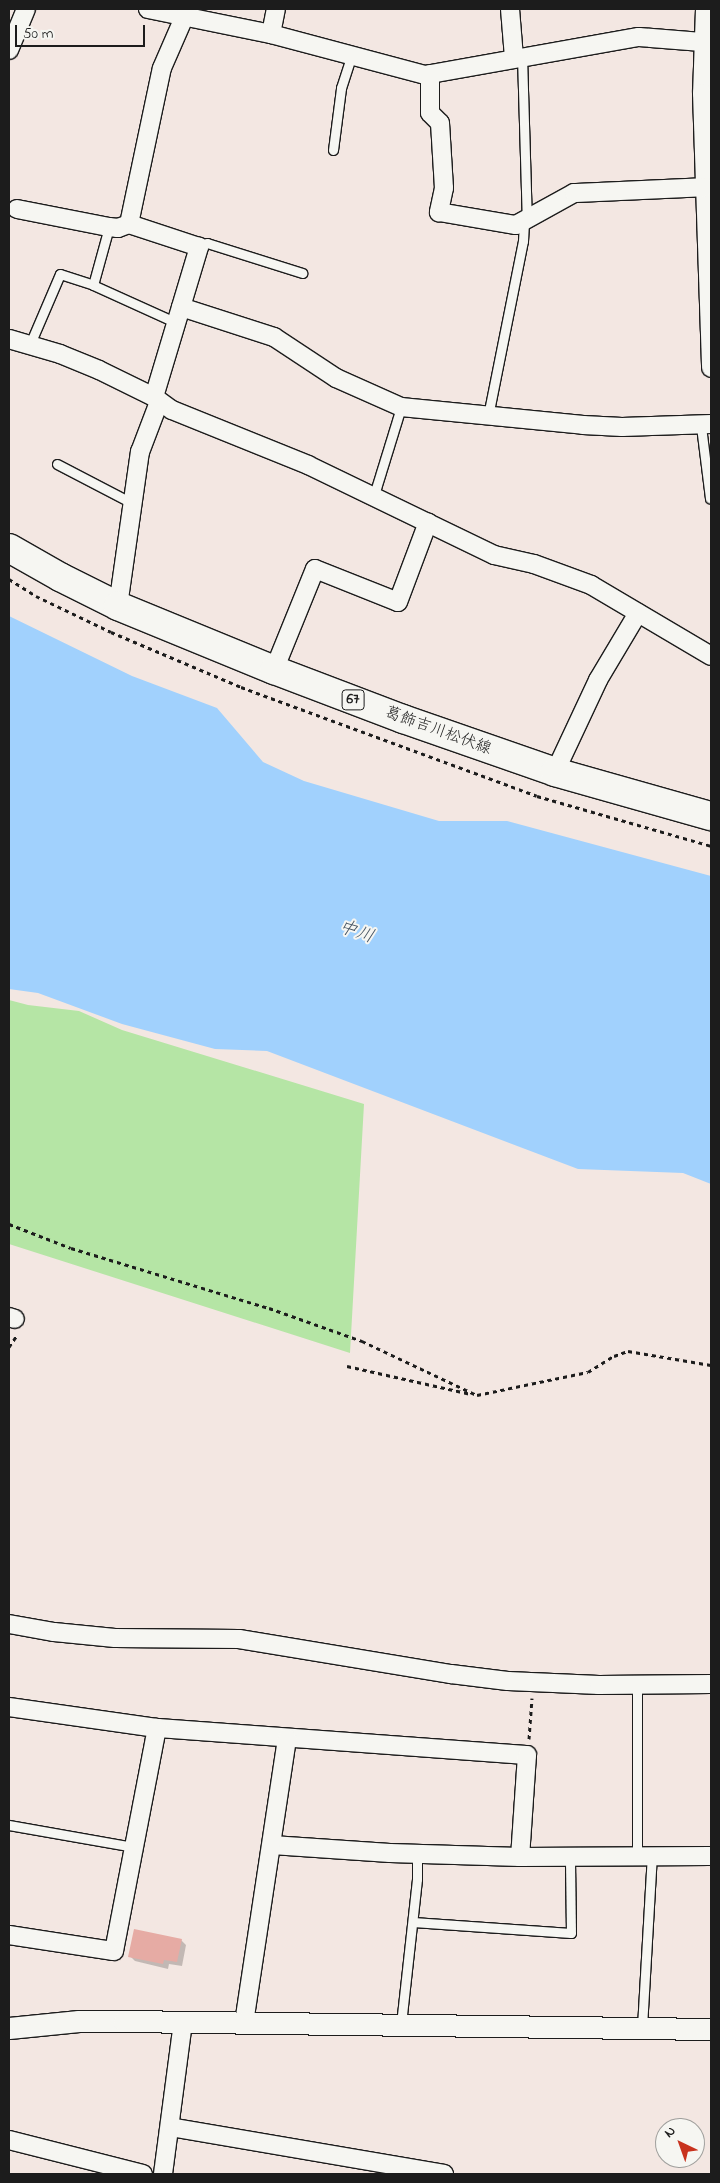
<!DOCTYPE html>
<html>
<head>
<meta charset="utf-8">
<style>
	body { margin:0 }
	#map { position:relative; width:720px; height:2183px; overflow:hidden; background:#f3e7e2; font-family:"Indie Flower","Klee One",sans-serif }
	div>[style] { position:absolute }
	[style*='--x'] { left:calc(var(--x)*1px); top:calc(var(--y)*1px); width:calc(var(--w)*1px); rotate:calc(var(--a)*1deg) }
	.green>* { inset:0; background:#b5e5a5 }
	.water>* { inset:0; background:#a1d1fd }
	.shadow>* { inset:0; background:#0003 }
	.building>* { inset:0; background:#e6aba4 }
	.path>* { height:3px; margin-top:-1.5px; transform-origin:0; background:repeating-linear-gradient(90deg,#1c1c1c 0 4px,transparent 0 8px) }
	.roads { filter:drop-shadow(1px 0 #1c1c1c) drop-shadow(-1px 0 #1c1c1c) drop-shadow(0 1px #1c1c1c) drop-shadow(0 -1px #1c1c1c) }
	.service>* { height:9px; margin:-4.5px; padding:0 4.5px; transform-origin:4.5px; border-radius:4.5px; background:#f6f6f2 }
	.minor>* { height:18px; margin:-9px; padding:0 9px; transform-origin:9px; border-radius:9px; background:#f6f6f2 }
	.tertiary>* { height:21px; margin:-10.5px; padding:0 10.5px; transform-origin:10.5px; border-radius:10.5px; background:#f6f6f2 }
	.primary>* { height:28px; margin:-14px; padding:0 14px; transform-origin:14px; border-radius:14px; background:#f6f6f2 }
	span { translate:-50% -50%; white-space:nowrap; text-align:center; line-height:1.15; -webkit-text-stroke:4px #f6f6f2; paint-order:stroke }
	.shield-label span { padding:1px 4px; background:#f6f6f2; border:1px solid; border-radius:4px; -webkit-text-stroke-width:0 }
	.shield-label { font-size:15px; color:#1c1c1c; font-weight:700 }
	.street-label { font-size:16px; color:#1c1c1c }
	.water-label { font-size:18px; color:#445260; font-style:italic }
	.frame { position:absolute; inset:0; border:10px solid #1c1c1c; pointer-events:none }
	.north { position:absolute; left:655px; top:2118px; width:50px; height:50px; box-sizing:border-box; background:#f6f6f2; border:1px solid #9f9f9c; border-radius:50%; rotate:318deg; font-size:14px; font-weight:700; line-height:20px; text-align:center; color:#1c1c1c }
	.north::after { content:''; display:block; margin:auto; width:18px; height:22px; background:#c8321e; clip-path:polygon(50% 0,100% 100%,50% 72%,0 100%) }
	.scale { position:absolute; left:15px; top:25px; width:130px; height:22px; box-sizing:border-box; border:2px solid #1c1c1c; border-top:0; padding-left:6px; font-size:15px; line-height:18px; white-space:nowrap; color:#1c1c1c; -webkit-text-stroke:4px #f6f6f2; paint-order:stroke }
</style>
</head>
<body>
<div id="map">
	<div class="green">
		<i style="clip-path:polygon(9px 1000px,28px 1005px,79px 1011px,122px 1030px,364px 1104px,350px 1353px,9px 1244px)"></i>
	</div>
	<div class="water">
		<i style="clip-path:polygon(9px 616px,132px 676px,217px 708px,263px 762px,304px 781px,439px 821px,507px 821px,711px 876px,711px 1184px,683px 1173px,578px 1169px,267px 1051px,215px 1049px,122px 1024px,38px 993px,9px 989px)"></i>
	</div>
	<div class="shadow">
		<i style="clip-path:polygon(181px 1940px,186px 1945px,182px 1966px,169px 1964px,168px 1969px,135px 1961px,130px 1956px)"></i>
	</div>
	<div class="building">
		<i style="clip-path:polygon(134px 1929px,182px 1939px,177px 1962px,164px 1960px,163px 1964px,128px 1957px)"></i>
	</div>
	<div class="path">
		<i style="--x:9;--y:579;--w:32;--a:32"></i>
		<i style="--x:36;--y:596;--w:83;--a:25.6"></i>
		<i style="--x:111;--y:632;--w:141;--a:22.9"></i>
		<i style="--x:241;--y:687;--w:315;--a:20.2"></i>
		<i style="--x:537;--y:796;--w:181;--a:16"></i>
		<i style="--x:9;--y:1224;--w:66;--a:21.2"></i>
		<i style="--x:71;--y:1248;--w:207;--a:16.9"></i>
		<i style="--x:269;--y:1308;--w:99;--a:19.5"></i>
		<i style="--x:362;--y:1341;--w:127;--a:25.2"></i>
		<i style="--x:9;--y:1347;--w:14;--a:-56"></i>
		<i style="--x:347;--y:1366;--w:127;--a:12.7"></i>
		<i style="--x:477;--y:1395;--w:113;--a:-11.7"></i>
		<i style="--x:588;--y:1372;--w:31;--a:-32"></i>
		<i style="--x:614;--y:1356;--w:15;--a:-20"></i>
		<i style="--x:628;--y:1351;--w:84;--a:9.6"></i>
		<i style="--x:529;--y:1739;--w:41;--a:-85.8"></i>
	</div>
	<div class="roads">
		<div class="service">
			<i style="--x:522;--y:56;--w:164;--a:88.3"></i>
			<i style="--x:333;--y:150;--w:63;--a:-82.6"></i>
			<i style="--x:341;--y:88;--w:35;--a:-72"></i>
			<i style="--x:109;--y:227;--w:60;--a:105.4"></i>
			<i style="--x:93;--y:285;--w:90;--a:24.3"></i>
			<i style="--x:199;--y:247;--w:9;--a:-27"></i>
			<i style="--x:207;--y:243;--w:100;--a:17.5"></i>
			<i style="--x:30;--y:344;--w:76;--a:-66.8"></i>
			<i style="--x:60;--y:274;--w:35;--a:18"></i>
			<i style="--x:488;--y:416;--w:178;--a:-78.7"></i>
			<i style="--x:523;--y:241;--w:19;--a:-87"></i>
			<i style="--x:701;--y:426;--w:73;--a:82.9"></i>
			<i style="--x:57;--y:464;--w:85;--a:27.5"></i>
			<i style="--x:374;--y:495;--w:92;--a:-72.9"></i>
			<i style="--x:637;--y:1685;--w:171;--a:90"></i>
			<i style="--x:9;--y:1825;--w:127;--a:10"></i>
			<i style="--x:413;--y:1922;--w:158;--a:4"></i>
			<i style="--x:571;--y:1933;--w:76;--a:-90.8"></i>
			<i style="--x:401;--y:2024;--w:146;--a:-83.7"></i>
			<i style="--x:417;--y:1879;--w:25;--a:-90"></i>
			<i style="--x:642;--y:2027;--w:171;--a:-86.7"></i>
		</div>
		<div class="minor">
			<i style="--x:148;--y:9;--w:126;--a:11.5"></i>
			<i style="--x:271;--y:34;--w:159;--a:14.9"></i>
			<i style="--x:425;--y:75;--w:217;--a:-10.1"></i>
			<i style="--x:639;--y:37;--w:63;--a:4.5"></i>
			<i style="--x:510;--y:9;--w:49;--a:85.3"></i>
			<i style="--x:705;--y:9;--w:84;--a:92"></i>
			<i style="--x:702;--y:93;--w:275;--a:88.1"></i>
			<i style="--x:271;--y:34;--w:25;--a:-79"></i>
			<i style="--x:9;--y:50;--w:44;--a:-67.5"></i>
			<i style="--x:430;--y:74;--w:39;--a:90"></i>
			<i style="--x:430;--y:113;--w:14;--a:45"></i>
			<i style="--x:440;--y:123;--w:65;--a:86.5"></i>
			<i style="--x:444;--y:188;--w:25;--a:102"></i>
			<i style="--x:439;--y:212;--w:78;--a:9.6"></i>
			<i style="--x:516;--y:225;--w:66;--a:-28.9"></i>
			<i style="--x:574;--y:193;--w:131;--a:-2.6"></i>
			<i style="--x:17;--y:209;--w:94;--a:11.1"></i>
			<i style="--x:109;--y:227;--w:9;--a:6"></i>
			<i style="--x:118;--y:228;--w:12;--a:-20"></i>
			<i style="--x:181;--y:307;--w:98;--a:17.9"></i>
			<i style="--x:274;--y:337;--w:74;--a:33.5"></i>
			<i style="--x:336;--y:378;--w:71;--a:24"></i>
			<i style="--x:401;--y:407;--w:183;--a:5.6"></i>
			<i style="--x:583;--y:425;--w:39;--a:3"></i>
			<i style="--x:622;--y:427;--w:89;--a:-1.9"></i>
			<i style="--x:9;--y:339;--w:53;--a:16.4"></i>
			<i style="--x:60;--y:354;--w:42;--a:22.3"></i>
			<i style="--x:99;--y:370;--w:61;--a:26.1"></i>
			<i style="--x:154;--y:397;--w:22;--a:36"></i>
			<i style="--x:172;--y:410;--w:147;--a:22"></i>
			<i style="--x:308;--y:465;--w:207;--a:25.8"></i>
			<i style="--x:494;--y:555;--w:41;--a:12.7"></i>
			<i style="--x:534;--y:564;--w:61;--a:20.2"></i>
			<i style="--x:591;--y:585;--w:139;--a:30.6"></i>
			<i style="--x:154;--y:397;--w:157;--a:-73.3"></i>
			<i style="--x:199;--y:247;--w:74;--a:-161.8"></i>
			<i style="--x:129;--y:224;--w:159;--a:-78.1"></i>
			<i style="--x:162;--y:68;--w:58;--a:-66.5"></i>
			<i style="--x:118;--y:606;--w:156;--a:-81.9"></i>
			<i style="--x:140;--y:452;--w:53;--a:-69.2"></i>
			<i style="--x:274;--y:670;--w:109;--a:-67.9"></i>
			<i style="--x:315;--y:569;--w:89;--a:21.7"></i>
			<i style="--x:398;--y:602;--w:85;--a:-69.4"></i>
			<i style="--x:555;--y:772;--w:102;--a:-64.9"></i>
			<i style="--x:598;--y:680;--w:78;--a:-59.2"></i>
			<i style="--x:9;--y:1317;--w:6;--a:18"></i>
			<i style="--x:9;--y:1624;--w:46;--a:10.1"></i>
			<i style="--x:54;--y:1632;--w:61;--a:5.6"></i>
			<i style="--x:115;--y:1638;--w:124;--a:0.5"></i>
			<i style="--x:239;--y:1639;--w:215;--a:9.4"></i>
			<i style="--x:451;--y:1674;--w:57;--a:7"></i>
			<i style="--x:508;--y:1681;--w:91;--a:2.5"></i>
			<i style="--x:599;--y:1685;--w:112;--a:-0.5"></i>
			<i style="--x:9;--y:1707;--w:149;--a:8.1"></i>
			<i style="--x:157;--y:1728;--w:371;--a:4.2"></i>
			<i style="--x:527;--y:1755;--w:102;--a:93.9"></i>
			<i style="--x:272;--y:1845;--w:118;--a:3.9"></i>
			<i style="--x:390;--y:1853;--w:130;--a:1.8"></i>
			<i style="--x:520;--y:1857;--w:191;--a:-0.3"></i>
			<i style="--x:9;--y:1935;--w:106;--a:8.7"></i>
			<i style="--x:114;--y:1951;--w:227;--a:-79.1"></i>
			<i style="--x:244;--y:2023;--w:288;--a:-81.4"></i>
			<i style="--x:170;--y:2127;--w:278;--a:9.7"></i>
			<i style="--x:9;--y:2140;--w:138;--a:14.2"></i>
			<i style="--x:163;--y:2174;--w:152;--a:-82.5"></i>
		</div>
		<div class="tertiary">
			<i style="--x:9;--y:2028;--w:70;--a:-5.7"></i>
			<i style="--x:79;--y:2021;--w:45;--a:0"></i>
			<i style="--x:124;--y:2021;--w:587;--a:0.78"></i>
		</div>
		<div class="primary">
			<i style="--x:9;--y:548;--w:59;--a:29.6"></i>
			<i style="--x:60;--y:577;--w:65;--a:26.6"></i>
			<i style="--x:118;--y:606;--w:169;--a:22.3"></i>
			<i style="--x:274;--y:670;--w:138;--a:20.8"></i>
			<i style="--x:403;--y:719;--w:161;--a:19.2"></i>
			<i style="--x:555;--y:772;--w:162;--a:15.8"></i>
		</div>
	</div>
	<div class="shield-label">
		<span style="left:353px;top:700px">67</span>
	</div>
	<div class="street-label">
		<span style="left:438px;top:731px;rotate:20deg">葛飾吉川松伏線</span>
	</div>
	<div class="water-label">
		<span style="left:356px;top:933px;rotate:19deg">中川</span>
	</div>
	<div class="frame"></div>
	<div class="north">N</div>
	<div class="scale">50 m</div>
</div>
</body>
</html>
